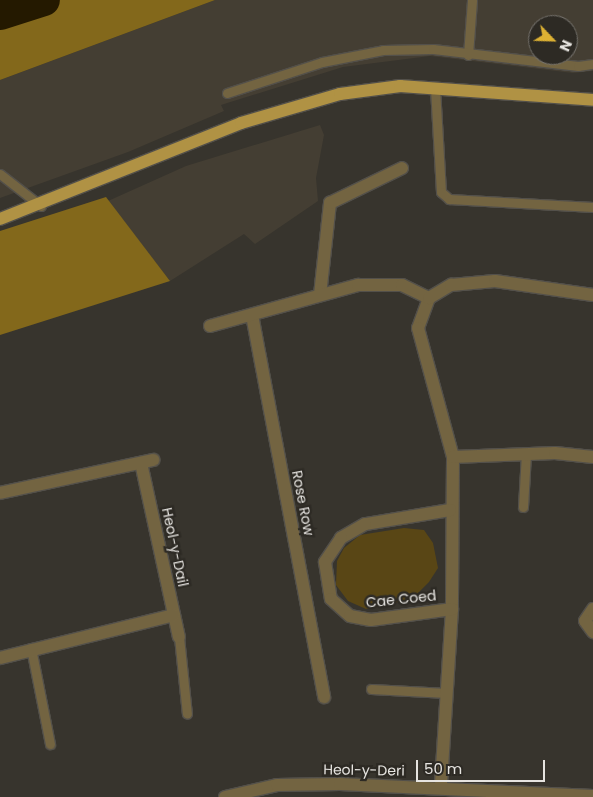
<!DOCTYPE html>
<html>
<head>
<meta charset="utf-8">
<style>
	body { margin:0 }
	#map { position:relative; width:593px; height:797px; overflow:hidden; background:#37342d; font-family:Poppins,sans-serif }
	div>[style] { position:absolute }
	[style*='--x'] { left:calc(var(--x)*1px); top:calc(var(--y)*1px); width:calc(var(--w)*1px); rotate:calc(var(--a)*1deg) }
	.built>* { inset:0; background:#443e33 }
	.green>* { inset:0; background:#594615 }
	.forest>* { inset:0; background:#83681b }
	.river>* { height:31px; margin:-15.5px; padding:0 15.5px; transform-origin:15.5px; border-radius:15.5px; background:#241900 }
	.roads { filter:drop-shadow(1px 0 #53504a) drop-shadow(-1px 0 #53504a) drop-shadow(0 1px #53504a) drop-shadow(0 -1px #53504a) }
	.lane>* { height:9px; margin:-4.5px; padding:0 4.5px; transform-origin:4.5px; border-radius:4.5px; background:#736441 }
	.street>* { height:12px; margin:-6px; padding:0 6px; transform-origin:6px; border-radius:6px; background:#736441 }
	.primary>* { height:12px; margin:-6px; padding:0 6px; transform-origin:6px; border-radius:6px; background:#b09244 }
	span { translate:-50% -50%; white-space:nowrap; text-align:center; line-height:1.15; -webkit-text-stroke:5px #2d2a24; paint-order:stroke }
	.street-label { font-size:14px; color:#e6e4e0 }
	.north { position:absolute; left:528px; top:15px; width:50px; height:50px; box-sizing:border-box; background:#2d2a24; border:1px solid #77746f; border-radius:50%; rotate:114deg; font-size:14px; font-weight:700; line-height:20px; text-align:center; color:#e6e4e0 }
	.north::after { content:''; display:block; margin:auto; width:18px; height:22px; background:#ddb133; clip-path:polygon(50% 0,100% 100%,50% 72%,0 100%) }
	.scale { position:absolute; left:416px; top:760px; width:129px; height:22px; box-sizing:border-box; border:2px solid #e6e4e0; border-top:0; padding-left:6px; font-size:15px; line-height:18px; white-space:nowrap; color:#e6e4e0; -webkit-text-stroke:4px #2d2a24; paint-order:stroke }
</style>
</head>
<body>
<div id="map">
	<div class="built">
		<i style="clip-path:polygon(evenodd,215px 0,593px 0,593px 71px,573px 73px,430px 56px,343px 67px,221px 105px,224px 111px,128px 152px,0 198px,0 80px,215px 0,538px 25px,568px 25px,568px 55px,538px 55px,538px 25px)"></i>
		<i style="clip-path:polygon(320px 125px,324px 135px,316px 178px,318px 201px,255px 244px,244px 234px,170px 281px,108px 201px,186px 166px)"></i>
	</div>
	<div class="green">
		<i style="clip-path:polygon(404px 528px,424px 530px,433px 543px,438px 568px,429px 582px,412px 599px,366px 609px,348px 601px,336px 585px,337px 561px,344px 548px,360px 535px)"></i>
	</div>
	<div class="forest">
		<i style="clip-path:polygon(0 0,215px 0,0 80px)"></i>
		<i style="clip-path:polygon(106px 197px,170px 281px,0 335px,0 231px)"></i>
	</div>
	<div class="river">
		<i style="--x:0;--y:14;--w:46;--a:-17.7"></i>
	</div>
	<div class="roads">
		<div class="lane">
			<i style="--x:468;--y:55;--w:55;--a:-85.8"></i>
			<i style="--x:435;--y:88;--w:104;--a:86.7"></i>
			<i style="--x:441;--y:192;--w:11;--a:41"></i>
			<i style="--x:449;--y:199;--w:144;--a:3.2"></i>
			<i style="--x:227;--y:93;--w:100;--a:-18.1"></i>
			<i style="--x:322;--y:62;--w:62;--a:-11.1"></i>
			<i style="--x:383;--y:50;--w:50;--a:-1.1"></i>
			<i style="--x:433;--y:49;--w:146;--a:6.7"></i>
			<i style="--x:578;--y:66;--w:15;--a:-8"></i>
			<i style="--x:0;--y:174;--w:52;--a:38"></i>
			<i style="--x:523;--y:507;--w:53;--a:-86.8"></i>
			<i style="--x:179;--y:637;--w:77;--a:84.1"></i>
			<i style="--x:31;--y:648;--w:98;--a:78.8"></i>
			<i style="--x:371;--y:689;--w:76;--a:3"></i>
		</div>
		<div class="street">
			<i style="--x:320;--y:295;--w:93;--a:-83.8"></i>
			<i style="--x:330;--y:203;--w:80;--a:-25.9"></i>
			<i style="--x:429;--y:298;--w:32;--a:110"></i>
			<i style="--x:418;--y:328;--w:134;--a:74.8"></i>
			<i style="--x:453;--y:457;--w:152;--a:90.4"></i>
			<i style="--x:452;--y:609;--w:177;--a:93.6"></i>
			<i style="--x:252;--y:315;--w:389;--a:79.3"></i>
			<i style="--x:210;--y:326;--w:154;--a:-15.5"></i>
			<i style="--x:358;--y:285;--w:44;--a:0"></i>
			<i style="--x:402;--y:285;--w:30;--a:26"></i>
			<i style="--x:429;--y:298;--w:26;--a:-31"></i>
			<i style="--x:451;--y:285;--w:44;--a:-5.2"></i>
			<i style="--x:495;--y:281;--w:99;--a:8.1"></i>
			<i style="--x:453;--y:457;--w:102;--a:-2.2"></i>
			<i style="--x:555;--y:453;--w:38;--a:6"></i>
			<i style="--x:141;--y:463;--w:178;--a:77.7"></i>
			<i style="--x:0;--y:493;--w:157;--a:-12.2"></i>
			<i style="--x:450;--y:510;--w:86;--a:170.6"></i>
			<i style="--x:365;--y:524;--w:28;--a:150"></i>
			<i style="--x:341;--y:538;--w:29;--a:124"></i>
			<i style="--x:325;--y:562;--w:37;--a:81"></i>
			<i style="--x:331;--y:599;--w:25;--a:42"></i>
			<i style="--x:350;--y:616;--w:21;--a:11"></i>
			<i style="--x:371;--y:620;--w:82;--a:-7.7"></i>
			<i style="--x:593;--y:609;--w:14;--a:124"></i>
			<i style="--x:585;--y:621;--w:14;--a:54"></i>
			<i style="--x:0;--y:658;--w:179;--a:-13.9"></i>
			<i style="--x:225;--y:797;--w:53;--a:-13"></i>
			<i style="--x:277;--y:785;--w:63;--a:-0.9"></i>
			<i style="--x:340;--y:784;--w:253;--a:2.7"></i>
		</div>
		<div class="primary">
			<i style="--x:0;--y:219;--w:259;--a:-21.7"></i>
			<i style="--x:241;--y:123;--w:103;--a:-16.3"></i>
			<i style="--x:340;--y:94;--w:61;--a:-7.6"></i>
			<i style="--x:400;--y:86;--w:194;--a:4.1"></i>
		</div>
	</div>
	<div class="street-label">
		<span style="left:303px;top:503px;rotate:79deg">Rose Row</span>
		<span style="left:175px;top:547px;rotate:78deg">Heol-y-Dail</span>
		<span style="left:401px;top:599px;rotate:-6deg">Cae Coed</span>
		<span style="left:364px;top:770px;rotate:1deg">Heol-y-Deri</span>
	</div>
	<div class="north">N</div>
	<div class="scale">50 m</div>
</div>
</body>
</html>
